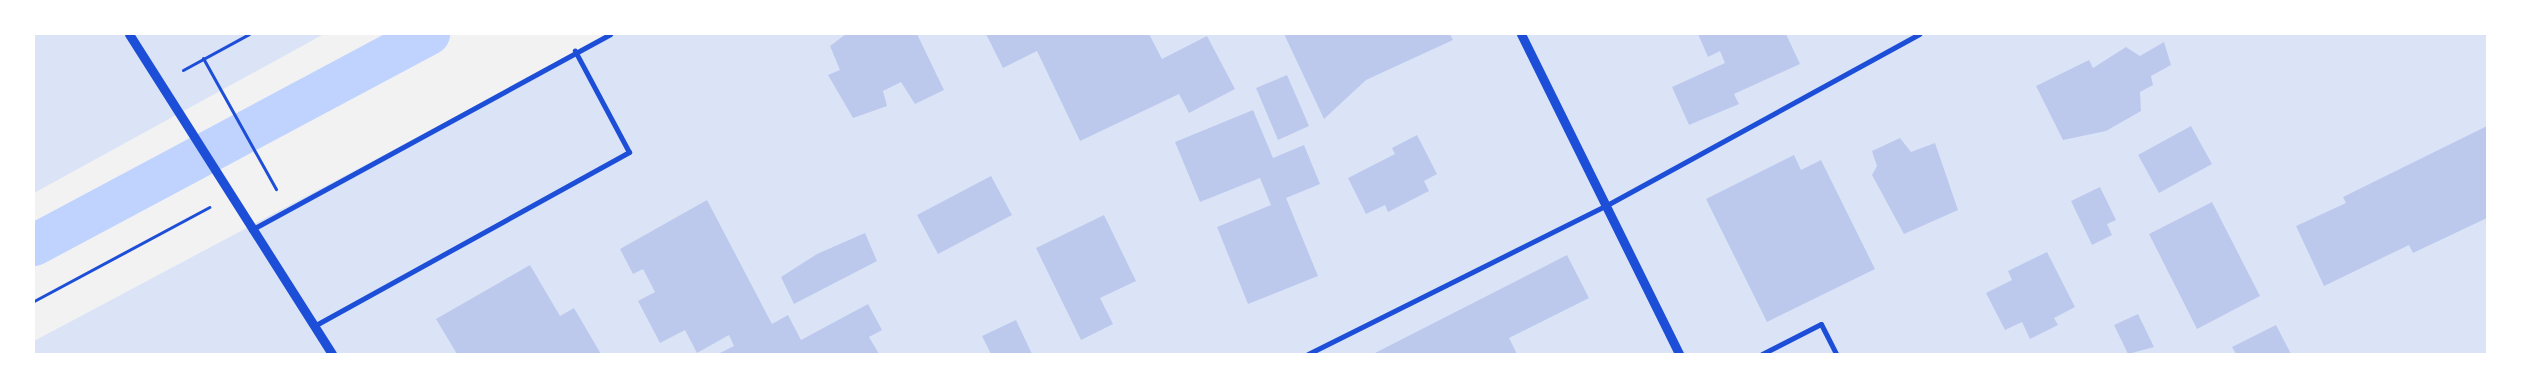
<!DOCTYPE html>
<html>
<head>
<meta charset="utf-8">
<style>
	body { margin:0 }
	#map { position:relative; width:2521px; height:388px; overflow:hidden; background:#f2f2f2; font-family:"Asap Condensed",sans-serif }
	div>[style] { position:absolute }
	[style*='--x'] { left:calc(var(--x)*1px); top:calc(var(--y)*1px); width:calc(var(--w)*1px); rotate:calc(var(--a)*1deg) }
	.green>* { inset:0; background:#dbe4f7 }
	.canal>* { height:42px; margin:-21px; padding:0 21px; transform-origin:21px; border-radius:21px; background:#bfd3fe }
	.building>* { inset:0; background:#bdc9ec }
	.path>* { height:3px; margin:-1.5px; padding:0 1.5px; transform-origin:1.5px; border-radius:1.5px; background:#1d4ed8 }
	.minor>* { height:5px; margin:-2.5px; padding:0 2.5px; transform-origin:2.5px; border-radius:2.5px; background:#1d4ed8 }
	.tertiary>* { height:9px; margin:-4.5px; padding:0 4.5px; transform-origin:4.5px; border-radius:4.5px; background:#1d4ed8 }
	span { translate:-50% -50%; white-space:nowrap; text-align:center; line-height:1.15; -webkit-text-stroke:4px #fff; paint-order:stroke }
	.frame { position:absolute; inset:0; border:35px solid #fff; pointer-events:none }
</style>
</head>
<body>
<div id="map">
	<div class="green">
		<i style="clip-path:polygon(34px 34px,324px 34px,34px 193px)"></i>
		<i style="clip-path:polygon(611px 34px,2487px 34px,2487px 354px,34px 354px,34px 341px)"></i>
	</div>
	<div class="canal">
		<i style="--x:34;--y:245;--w:448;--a:-28.1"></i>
	</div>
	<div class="building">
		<i style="clip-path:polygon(846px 34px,917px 34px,944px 90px,915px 104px,901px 82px,883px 91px,887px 106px,853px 118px,828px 75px,840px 70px,830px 46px)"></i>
		<i style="clip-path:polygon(986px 34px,1149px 34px,1162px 59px,1207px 36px,1235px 89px,1189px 113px,1179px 94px,1080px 141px,1037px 51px,1003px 68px)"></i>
		<i style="clip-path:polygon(1284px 34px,1450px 34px,1453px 40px,1366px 80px,1324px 119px)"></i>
		<i style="clip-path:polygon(1698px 34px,1786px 34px,1800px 64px,1734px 94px,1739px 104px,1689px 125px,1672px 87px,1725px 63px,1720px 51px,1708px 57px)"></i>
		<i style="clip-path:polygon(2164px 42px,2171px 65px,2151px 76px,2153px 85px,2140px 92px,2141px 111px,2106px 131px,2063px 140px,2036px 86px,2089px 60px,2093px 68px,2126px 47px,2140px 56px)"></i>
		<i style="clip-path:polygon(1287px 75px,1309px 126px,1278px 140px,1256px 88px)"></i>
		<i style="clip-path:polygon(1253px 110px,1273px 158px,1304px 145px,1320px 184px,1286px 198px,1318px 276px,1248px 304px,1217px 227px,1271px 205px,1260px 178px,1200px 202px,1175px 142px)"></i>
		<i style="clip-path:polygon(2191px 126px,2212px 164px,2159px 193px,2138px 155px)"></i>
		<i style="clip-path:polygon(2487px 126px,2487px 218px,2413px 253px,2409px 245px,2324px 286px,2296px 226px,2346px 203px,2343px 197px)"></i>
		<i style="clip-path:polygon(1417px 135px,1437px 174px,1424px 181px,1429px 191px,1388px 212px,1385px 205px,1366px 214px,1348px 178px,1395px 154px,1392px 148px)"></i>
		<i style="clip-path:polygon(1900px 138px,1911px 152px,1935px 143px,1958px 210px,1904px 234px,1872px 175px,1877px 166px,1872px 151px)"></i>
		<i style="clip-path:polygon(1794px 155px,1801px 170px,1821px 160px,1875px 269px,1767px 322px,1706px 199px)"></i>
		<i style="clip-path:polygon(991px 176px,1012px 215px,938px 254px,917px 215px)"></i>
		<i style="clip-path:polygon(2100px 187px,2116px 220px,2107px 224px,2112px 235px,2092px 245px,2071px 201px)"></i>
		<i style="clip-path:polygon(707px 200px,772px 324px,788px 315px,801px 340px,868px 304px,882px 330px,869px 337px,879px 354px,718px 354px,734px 346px,729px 335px,697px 353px,685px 330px,660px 343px,638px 301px,655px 292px,643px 269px,633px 274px,620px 249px)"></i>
		<i style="clip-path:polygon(2212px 202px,2260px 296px,2197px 329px,2149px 234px)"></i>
		<i style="clip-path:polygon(1104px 215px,1136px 281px,1100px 298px,1113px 324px,1081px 340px,1036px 248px)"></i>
		<i style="clip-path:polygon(865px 233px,877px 261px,794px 304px,781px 277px,817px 254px)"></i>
		<i style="clip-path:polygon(2047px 252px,2075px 307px,2054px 318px,2058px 325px,2030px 339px,2022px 322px,2005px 330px,1986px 293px,2012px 280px,2008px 271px)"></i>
		<i style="clip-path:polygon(1567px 255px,1589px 298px,1509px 338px,1517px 354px,1373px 354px)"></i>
		<i style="clip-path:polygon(530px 265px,560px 316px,574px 308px,601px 354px,457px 354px,436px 319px)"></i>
		<i style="clip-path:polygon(2138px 314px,2154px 347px,2128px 354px,2114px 325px)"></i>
		<i style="clip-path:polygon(1016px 320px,1032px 354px,991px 354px,982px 336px)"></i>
		<i style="clip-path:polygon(2276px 325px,2291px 354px,2236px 354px,2232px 347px)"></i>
	</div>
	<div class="path">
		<i style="--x:203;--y:58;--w:150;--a:60.9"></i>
		<i style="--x:183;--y:70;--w:75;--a:-28.6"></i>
		<i style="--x:34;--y:301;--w:199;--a:-28.2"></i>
	</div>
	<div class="minor">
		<i style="--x:251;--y:230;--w:409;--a:-28.6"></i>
		<i style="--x:314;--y:326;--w:360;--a:-28.9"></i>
		<i style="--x:629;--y:152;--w:115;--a:-118.1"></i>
		<i style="--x:1308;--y:354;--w:334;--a:-26.5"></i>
		<i style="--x:1607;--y:205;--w:356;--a:-28.7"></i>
		<i style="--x:1762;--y:354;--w:66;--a:-27"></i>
		<i style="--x:1821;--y:324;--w:34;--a:63"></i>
	</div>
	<div class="tertiary">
		<i style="--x:129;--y:34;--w:379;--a:57.6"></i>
		<i style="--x:1521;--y:34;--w:357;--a:63.7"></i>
	</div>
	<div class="frame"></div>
</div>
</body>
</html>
